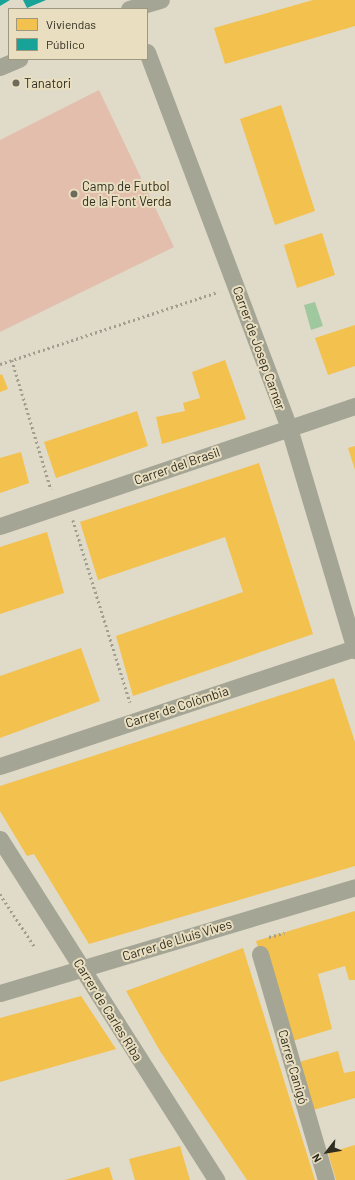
<!DOCTYPE html>
<html>
<head>
<meta charset="utf-8">
<style>
	body { margin:0 }
	#map { position:relative; width:355px; height:1180px; overflow:hidden; background:#e0dac9; font-family:Barlow,sans-serif }
	div>[style] { position:absolute }
	[style*='--x'] { left:calc(var(--x)*1px); top:calc(var(--y)*1px); width:calc(var(--w)*1px); rotate:calc(var(--a)*1deg) }
	.green>* { inset:0; background:#e3beac }
	.water>* { inset:0; background:#a0c89f }
	.homes>* { inset:0; background:#f2c14e }
	.public>* { inset:0; background:#17a398 }
	.path>* { height:2.5px; margin-top:-1.25px; transform-origin:0; background:repeating-linear-gradient(90deg,#9f9e8f 0 2px,transparent 0 5px) }
	.minor>* { height:17px; margin:-8.5px; padding:0 8.5px; transform-origin:8.5px; border-radius:8.5px; background:#a4a595 }
	.dots>* { width:11px; height:11px; translate:-50% -50%; box-sizing:border-box; border:2px solid #e9dfc0; border-radius:50% }
	span { translate:-50% -50%; white-space:nowrap; text-align:center; line-height:1.15; -webkit-text-stroke:4px #e9dfc0; paint-order:stroke }
	.poi-label { font-size:13px; color:#302d21 }
	.left { translate:0 -50%; text-align:left }
	.street-label { font-size:13px; color:#302d21 }
	.legend { position:absolute; left:8px; top:8px; width:140px; height:52px; box-sizing:border-box; background:#e9dfc0; border:1px solid #9f9880; margin:0; padding:5px 7px; list-style:none; font-size:12px; color:#302d21 }
	.legend li { display:flex; align-items:center; gap:8px; height:20px }
	.legend b { width:20px; border:1px solid #9f9880 }
	.north { position:absolute; left:307px; top:1132px; width:40px; height:40px; -webkit-text-stroke:3px #e9dfc0; paint-order:stroke; rotate:239deg; font-size:11px; font-weight:700; line-height:16px; text-align:center; color:#302d21 }
	.north::after { content:''; display:block; margin:auto; width:14px; height:18px; background:#302d21; clip-path:polygon(50% 0,100% 100%,50% 72%,0 100%) }
</style>
</head>
<body>
<div id="map">
	<div class="green">
		<i style="clip-path:polygon(99px 90px,174px 247px,0 332px,0 140px)"></i>
	</div>
	<div class="water">
		<i style="clip-path:polygon(315px 302px,323px 326px,311px 330px,304px 305px)"></i>
	</div>
	<div class="homes">
		<i style="clip-path:polygon(313px 0,355px 0,355px 26px,225px 64px,214px 28px)"></i>
		<i style="clip-path:polygon(281px 105px,315px 211px,275px 225px,240px 119px)"></i>
		<i style="clip-path:polygon(322px 233px,335px 275px,297px 288px,284px 245px)"></i>
		<i style="clip-path:polygon(355px 325px,355px 366px,328px 375px,315px 338px)"></i>
		<i style="clip-path:polygon(225px 360px,246px 419px,162px 444px,156px 417px,185px 411px,183px 403px,200px 398px,192px 372px)"></i>
		<i style="clip-path:polygon(2px 374px,8px 389px,0 392px,0 375px)"></i>
		<i style="clip-path:polygon(137px 411px,148px 446px,56px 478px,44px 442px)"></i>
		<i style="clip-path:polygon(355px 446px,355px 470px,348px 448px)"></i>
		<i style="clip-path:polygon(21px 452px,29px 483px,0 493px,0 458px)"></i>
		<i style="clip-path:polygon(259px 463px,313px 634px,133px 696px,116px 636px,243px 592px,225px 537px,98px 580px,80px 522px)"></i>
		<i style="clip-path:polygon(47px 532px,64px 593px,0 614px,0 547px)"></i>
		<i style="clip-path:polygon(81px 648px,100px 701px,0 738px,0 676px)"></i>
		<i style="clip-path:polygon(334px 678px,355px 742px,355px 866px,89px 944px,34px 854px,27px 856px,0 811px,0 786px)"></i>
		<i style="clip-path:polygon(355px 911px,355px 980px,349px 980px,345px 966px,318px 974px,332px 1029px,286px 1043px,256px 941px)"></i>
		<i style="clip-path:polygon(243px 948px,315px 1180px,247px 1180px,160px 1051px,126px 991px)"></i>
		<i style="clip-path:polygon(81px 996px,116px 1049px,0 1082px,0 1018px)"></i>
		<i style="clip-path:polygon(338px 1051px,344px 1073px,355px 1071px,355px 1098px,306px 1112px,292px 1064px)"></i>
		<i style="clip-path:polygon(355px 1145px,355px 1180px,336px 1180px,328px 1153px)"></i>
		<i style="clip-path:polygon(180px 1146px,190px 1180px,135px 1180px,129px 1159px)"></i>
		<i style="clip-path:polygon(109px 1167px,113px 1180px,65px 1180px)"></i>
	</div>
	<div class="public">
		<i style="clip-path:polygon(0 0,10px 0,0 6px)"></i>
		<i style="clip-path:polygon(23px 0,46px 0,27px 8px)"></i>
	</div>
	<div class="path">
		<i style="--x:12;--y:360;--w:135;--a:73.2"></i>
		<i style="--x:0;--y:364;--w:230;--a:-18.3"></i>
		<i style="--x:73;--y:520;--w:191;--a:72.6"></i>
		<i style="--x:0;--y:894;--w:64;--a:56.6"></i>
		<i style="--x:269;--y:937;--w:16;--a:-15"></i>
	</div>
	<div class="minor">
		<i style="--x:129;--y:9;--w:33;--a:-16"></i>
		<i style="--x:147;--y:52;--w:402;--a:69.3"></i>
		<i style="--x:289;--y:428;--w:232;--a:73.4"></i>
		<i style="--x:0;--y:67;--w:21;--a:-23"></i>
		<i style="--x:0;--y:526;--w:375;--a:-18.7"></i>
		<i style="--x:0;--y:766;--w:373;--a:-18.4"></i>
		<i style="--x:0;--y:839;--w:404;--a:57.6"></i>
		<i style="--x:260;--y:954;--w:235;--a:73.7"></i>
		<i style="--x:0;--y:993;--w:370;--a:-16.6"></i>
	</div>
	<div class="dots">
		<i style="left:16px;top:83px;background:#6e6a5c"></i>
		<i style="left:74px;top:194px;background:#6e6a5c"></i>
	</div>
	<div class="poi-label">
		<span class="left" style="left:24px;top:83px">Tanatori</span>
		<span class="left" style="left:82px;top:194px">Camp de Futbol<br>de la Font Verda</span>
	</div>
	<div class="street-label">
		<span style="left:259px;top:348px;rotate:70deg">Carrer de Josep Carner</span>
		<span style="left:177px;top:466px;rotate:-19deg">Carrer del Brasil</span>
		<span style="left:177px;top:707px;rotate:-18deg">Carrer de Colòmbia</span>
		<span style="left:177px;top:940px;rotate:-17deg">Carrer de Lluís Vives</span>
		<span style="left:108px;top:1010px;rotate:58deg">Carrer de Carles Riba</span>
		<span style="left:293px;top:1067px;rotate:74deg">Carrer Canigó</span>
	</div>
	<ul class="legend">
	<li><b style="height:11px;background:#f2c14e"></b>Viviendas</li>
	<li><b style="height:11px;background:#17a398"></b>Público</li>
	</ul>
	<div class="north">N</div>
</div>
</body>
</html>
